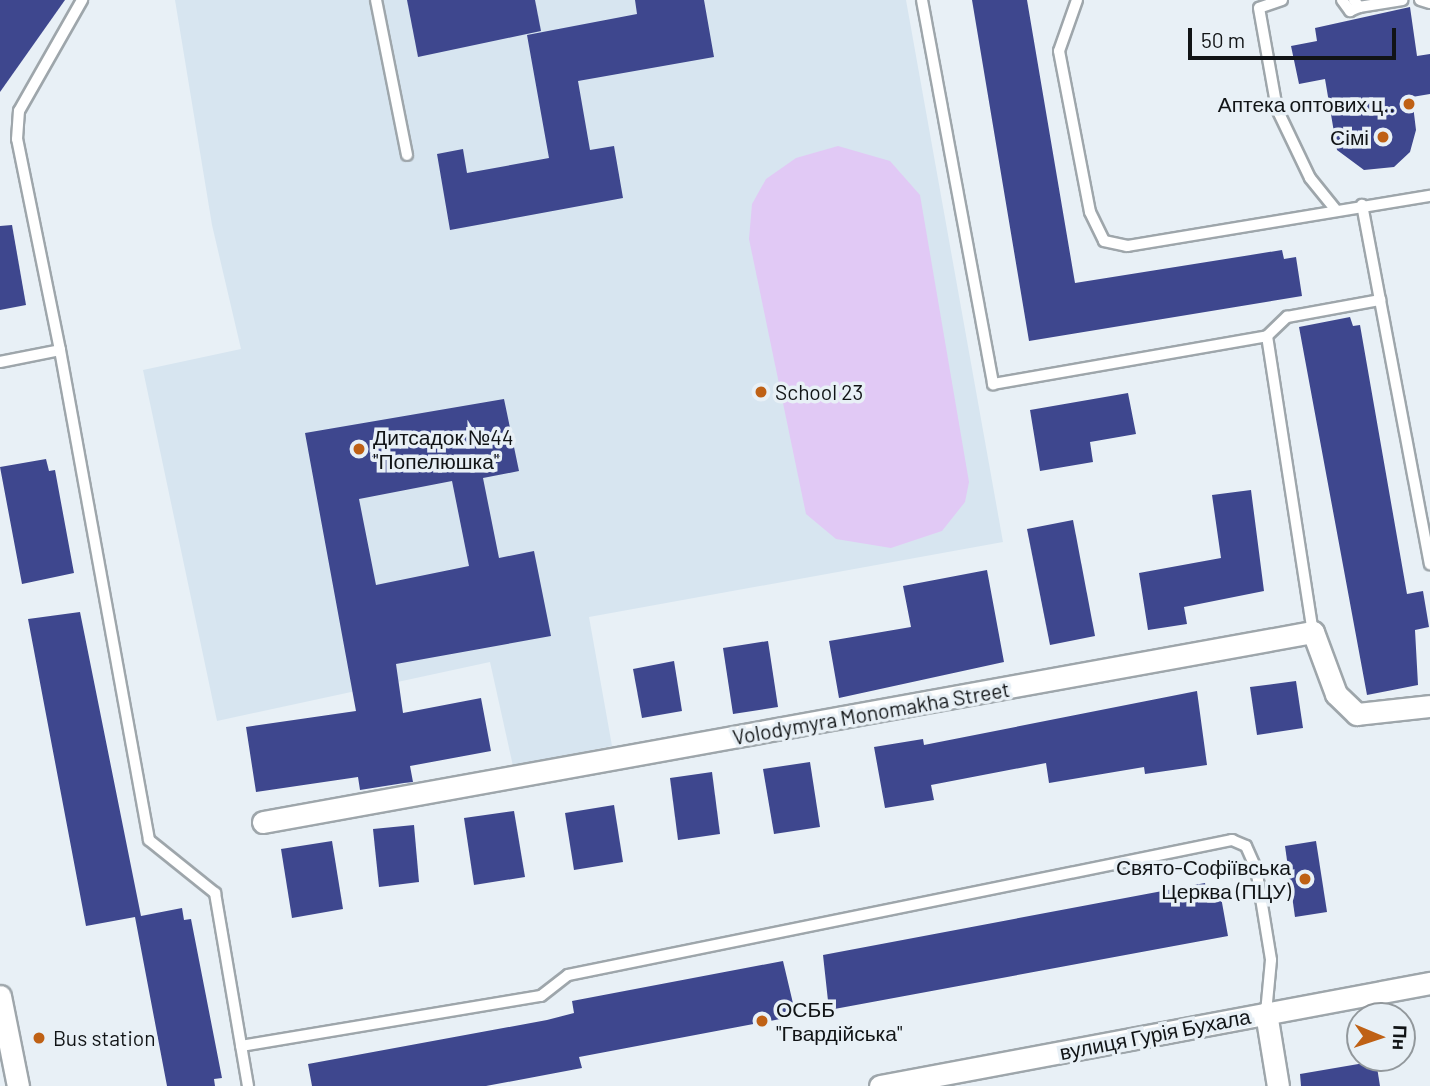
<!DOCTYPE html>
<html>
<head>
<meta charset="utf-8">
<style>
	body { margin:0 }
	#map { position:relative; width:1430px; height:1086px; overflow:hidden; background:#e8f0f6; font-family:Barlow,sans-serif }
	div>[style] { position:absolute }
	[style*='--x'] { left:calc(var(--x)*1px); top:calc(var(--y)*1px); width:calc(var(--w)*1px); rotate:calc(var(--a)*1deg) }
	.built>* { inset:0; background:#d7e5f0 }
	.green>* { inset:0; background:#e1c9f5 }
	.building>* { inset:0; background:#3e478e }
	.roads { filter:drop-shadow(2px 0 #9ea6ab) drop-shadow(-2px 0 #9ea6ab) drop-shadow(0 2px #9ea6ab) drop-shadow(0 -2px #9ea6ab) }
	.lane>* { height:10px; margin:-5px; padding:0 5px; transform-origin:5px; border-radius:5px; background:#fff }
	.street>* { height:21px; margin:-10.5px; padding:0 10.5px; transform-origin:10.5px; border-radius:10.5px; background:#fff }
	.dots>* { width:19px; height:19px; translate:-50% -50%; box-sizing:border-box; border:4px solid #e8f0f6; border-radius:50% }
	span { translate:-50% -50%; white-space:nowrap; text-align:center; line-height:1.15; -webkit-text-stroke:7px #e8f0f6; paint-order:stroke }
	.poi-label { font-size:21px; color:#111416 }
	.right { translate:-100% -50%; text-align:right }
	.left { translate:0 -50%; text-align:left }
	.street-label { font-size:21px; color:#111416 }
	.north { position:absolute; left:1346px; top:1002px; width:70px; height:70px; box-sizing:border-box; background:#e8f0f6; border:2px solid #92989c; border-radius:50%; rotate:92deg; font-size:19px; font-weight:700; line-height:28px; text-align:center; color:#111416 }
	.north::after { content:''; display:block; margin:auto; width:24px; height:32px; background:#bf6115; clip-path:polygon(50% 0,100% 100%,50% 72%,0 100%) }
	.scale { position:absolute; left:1188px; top:28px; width:208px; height:32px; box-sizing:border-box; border:4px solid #111416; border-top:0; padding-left:9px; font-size:21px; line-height:24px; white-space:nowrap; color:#111416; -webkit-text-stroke:5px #e8f0f6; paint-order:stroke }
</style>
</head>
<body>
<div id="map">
	<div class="built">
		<i style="clip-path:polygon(175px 0,906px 0,1003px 542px,589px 617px,612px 746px,513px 766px,490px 662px,217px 721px,143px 370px,241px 349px,212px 225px)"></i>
	</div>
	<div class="green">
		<i style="clip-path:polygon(838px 146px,890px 161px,920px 195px,969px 482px,965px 502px,942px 531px,891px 548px,836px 539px,806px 514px,749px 239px,752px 204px,766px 179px,796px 158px)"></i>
	</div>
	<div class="building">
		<i style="clip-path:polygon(0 0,65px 0,0 92px)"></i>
		<i style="clip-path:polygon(407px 0,535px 0,541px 31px,418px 57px)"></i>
		<i style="clip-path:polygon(635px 0,704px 0,714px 57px,578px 81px,590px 150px,614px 146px,623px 198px,450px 230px,437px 154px,463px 149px,467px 173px,549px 158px,527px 35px,637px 14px)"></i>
		<i style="clip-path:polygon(972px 0,1027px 0,1075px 283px,1282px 250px,1284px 259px,1296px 257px,1302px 296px,1029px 341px)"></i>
		<i style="clip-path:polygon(1410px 7px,1417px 56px,1430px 54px,1430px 94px,1412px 97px,1416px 130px,1410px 152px,1394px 167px,1364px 170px,1337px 150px,1325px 79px,1299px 84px,1291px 46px,1317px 41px,1315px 28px)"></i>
		<i style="clip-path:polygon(12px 225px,26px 305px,0 310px,0 226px)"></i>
		<i style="clip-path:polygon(1350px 317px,1353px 326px,1360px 325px,1407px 594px,1423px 591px,1429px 627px,1415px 630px,1418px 685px,1367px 695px,1299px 327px)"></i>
		<i style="clip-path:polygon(1128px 393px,1136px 434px,1090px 442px,1093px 462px,1040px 471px,1030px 410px)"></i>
		<i style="clip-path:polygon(evenodd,504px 399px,519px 471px,483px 478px,499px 558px,534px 551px,551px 636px,396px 664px,403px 713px,481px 698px,491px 751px,410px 766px,413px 782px,404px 783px,360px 790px,358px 777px,256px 792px,246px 727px,356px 711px,305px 433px,504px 399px,452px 481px,469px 566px,376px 585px,359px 499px,452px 481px)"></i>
		<i style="clip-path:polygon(46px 459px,49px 471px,55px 470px,74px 573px,22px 584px,0 467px)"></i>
		<i style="clip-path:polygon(1251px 490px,1264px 591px,1184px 607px,1187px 624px,1148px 630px,1139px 573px,1221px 558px,1212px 495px)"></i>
		<i style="clip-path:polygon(1073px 520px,1095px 636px,1050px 645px,1027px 529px)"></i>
		<i style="clip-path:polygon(987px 570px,1004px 662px,839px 698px,829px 641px,911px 627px,903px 586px)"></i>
		<i style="clip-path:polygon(80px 612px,141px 916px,182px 908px,184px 920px,191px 919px,222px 1078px,214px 1079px,215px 1086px,167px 1086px,135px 917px,86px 926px,28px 619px)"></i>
		<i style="clip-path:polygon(768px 641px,778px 707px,733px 714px,723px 648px)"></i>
		<i style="clip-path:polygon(674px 661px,682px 711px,642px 718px,633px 669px)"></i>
		<i style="clip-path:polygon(1296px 681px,1303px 728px,1257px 735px,1250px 687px)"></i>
		<i style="clip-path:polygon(1197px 691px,1207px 765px,1145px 774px,1144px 767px,1049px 783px,1046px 763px,931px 785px,934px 800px,885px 808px,874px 747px,923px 739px,924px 745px)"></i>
		<i style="clip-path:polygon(810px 762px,820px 827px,774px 834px,763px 769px)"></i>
		<i style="clip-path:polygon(712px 772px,720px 834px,678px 840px,670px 778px)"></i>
		<i style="clip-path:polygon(614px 805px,623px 862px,574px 870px,565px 813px)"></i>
		<i style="clip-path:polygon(514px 811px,525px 877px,474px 885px,464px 818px)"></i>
		<i style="clip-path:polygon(414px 825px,419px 882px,379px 887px,373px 829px)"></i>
		<i style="clip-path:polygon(332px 841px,343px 909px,292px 918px,281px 849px)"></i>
		<i style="clip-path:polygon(1316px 841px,1327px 912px,1295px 917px,1285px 846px)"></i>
		<i style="clip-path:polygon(1205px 883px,1206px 889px,1219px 886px,1228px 936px,829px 1010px,823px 955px)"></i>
		<i style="clip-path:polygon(783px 961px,796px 1016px,579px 1057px,582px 1068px,486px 1086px,312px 1086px,308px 1064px,547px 1020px,574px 1013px,572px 1001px)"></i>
		<i style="clip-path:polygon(1376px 1061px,1380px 1086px,1301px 1086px,1300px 1074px)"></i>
	</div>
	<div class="roads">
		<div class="lane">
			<i style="--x:376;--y:0;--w:158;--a:78.7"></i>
			<i style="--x:922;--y:0;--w:391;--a:79.5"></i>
			<i style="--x:993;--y:384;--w:278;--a:-9.9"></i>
			<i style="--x:1267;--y:336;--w:300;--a:81.2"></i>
			<i style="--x:1077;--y:0;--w:54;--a:109.4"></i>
			<i style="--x:1059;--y:51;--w:164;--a:79.1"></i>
			<i style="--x:1090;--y:212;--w:32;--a:64"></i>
			<i style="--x:1104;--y:241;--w:24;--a:12"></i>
			<i style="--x:1127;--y:246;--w:307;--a:-9.4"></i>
			<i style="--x:1282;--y:0;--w:24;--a:161"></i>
			<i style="--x:1259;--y:8;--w:103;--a:79.9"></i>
			<i style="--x:1277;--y:109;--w:76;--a:64.4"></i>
			<i style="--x:1310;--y:178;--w:40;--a:51"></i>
			<i style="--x:1342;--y:0;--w:14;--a:54"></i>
			<i style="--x:1350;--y:11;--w:10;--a:-24"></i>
			<i style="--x:1354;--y:0;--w:9;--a:54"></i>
			<i style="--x:1359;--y:7;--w:44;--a:-9.2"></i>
			<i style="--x:1420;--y:0;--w:10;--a:17"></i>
			<i style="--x:1380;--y:300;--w:269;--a:79.3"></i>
			<i style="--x:1267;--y:336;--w:28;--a:-44"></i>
			<i style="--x:1287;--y:317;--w:95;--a:-10.4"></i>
			<i style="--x:1380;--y:300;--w:97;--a:-100.7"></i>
			<i style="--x:60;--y:350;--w:215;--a:-101.5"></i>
			<i style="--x:17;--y:139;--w:28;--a:-86"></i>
			<i style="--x:19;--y:111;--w:128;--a:-60.4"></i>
			<i style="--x:0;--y:362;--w:61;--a:-11.3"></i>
			<i style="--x:60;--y:350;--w:498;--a:79.7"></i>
			<i style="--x:149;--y:840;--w:85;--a:38.8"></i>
			<i style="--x:215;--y:893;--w:196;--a:80.3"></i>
			<i style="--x:241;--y:1046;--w:304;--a:-9.5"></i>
			<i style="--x:541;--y:996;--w:34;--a:-38"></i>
			<i style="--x:568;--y:975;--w:678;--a:-11.49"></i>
			<i style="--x:1232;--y:840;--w:15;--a:23"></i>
			<i style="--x:1246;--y:846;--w:24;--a:66"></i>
			<i style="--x:1256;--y:868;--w:93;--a:80.7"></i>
			<i style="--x:1271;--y:960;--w:53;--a:95.4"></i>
		</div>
		<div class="street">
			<i style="--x:263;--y:822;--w:1067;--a:-10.26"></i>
			<i style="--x:1313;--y:632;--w:66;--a:69.6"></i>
			<i style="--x:1336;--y:694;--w:29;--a:44"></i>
			<i style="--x:1357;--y:714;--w:73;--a:-6.3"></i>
			<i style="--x:0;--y:996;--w:92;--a:78.7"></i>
			<i style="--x:1266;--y:1013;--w:74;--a:80.7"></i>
			<i style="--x:880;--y:1086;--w:560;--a:-10.61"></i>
		</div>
	</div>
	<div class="dots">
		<i style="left:1409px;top:104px;background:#bf6115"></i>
		<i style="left:1383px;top:137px;background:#bf6115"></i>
		<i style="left:761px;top:392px;background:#bf6115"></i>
		<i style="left:359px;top:449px;background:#bf6115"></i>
		<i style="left:1305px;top:879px;background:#bf6115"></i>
		<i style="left:762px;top:1021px;background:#bf6115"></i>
		<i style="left:39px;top:1038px;background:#bf6115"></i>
	</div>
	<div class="poi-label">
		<span class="right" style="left:1395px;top:104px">Аптека оптових ц..</span>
		<span class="right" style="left:1369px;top:137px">Сімі</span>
		<span class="left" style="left:775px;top:392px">School 23</span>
		<span class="left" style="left:373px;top:449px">Дитсадок №44<br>"Попелюшка"</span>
		<span class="right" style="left:1291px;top:879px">Свято-Софіївська<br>Церква (ПЦУ)</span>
		<span class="left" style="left:776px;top:1021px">ОСББ<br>"Гвардійська"</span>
		<span class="left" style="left:53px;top:1038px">Bus station</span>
	</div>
	<div class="street-label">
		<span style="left:871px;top:713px;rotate:-10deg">Volodymyra Monomakha Street</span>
		<span style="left:1155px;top:1034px;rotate:-11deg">вулиця Гурія Бухала</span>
	</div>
	<div class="north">Пн</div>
	<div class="scale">50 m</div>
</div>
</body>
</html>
